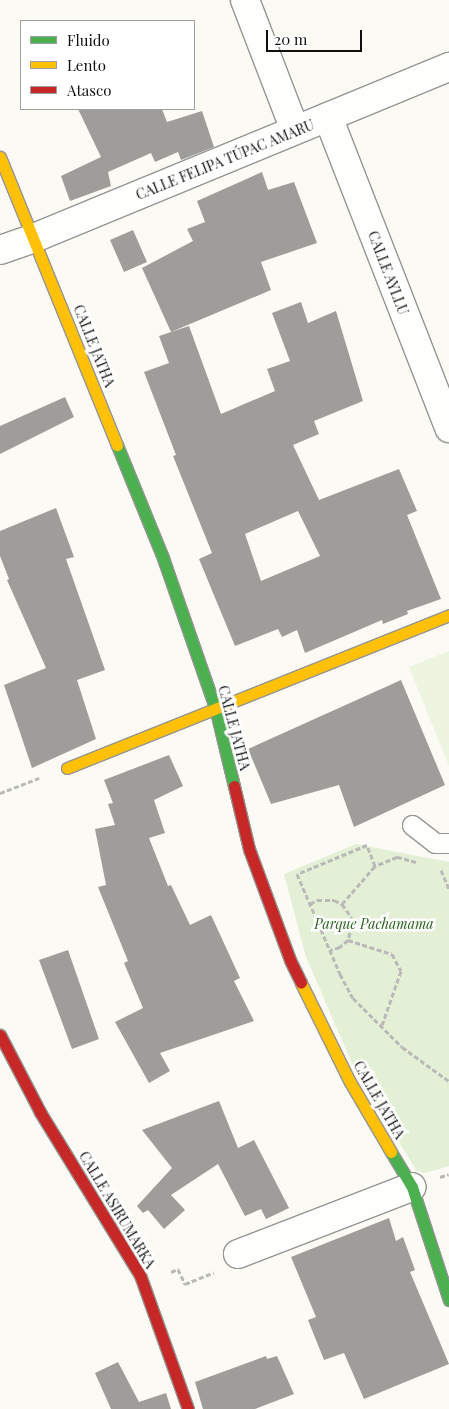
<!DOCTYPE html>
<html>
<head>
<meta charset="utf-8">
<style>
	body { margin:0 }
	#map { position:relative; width:449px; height:1409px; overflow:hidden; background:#fbfaf4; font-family:"Playfair Display",serif }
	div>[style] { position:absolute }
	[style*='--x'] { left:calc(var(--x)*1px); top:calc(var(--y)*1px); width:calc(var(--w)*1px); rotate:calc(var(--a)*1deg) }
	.green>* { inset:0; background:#e4f0d5 }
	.pitch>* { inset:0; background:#edf4df }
	.building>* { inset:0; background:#9f9d99 }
	.path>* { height:3px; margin-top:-1.5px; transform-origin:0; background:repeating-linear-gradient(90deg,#b9b9b8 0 5px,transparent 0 7.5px) }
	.roads { filter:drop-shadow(1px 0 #959592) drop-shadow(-1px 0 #959592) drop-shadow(0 1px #959592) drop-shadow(0 -1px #959592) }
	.lane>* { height:19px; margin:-9.5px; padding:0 9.5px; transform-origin:9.5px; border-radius:9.5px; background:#fefefd }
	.street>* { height:28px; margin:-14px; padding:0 14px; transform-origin:14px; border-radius:14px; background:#fefefd }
	.fast>* { height:11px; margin:-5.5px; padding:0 5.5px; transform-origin:5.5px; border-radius:5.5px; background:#4caf50 }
	.slow>* { height:11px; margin:-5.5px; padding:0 5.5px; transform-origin:5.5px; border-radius:5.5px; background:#ffc107 }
	.jam>* { height:11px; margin:-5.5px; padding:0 5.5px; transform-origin:5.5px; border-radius:5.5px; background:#c62828 }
	span { translate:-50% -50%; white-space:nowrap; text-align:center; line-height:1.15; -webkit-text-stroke:5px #fff; paint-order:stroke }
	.street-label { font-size:14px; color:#0f0f0f }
	.park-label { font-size:14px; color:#2d6421; font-style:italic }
	.legend { position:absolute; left:20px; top:20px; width:175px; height:90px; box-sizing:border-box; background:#fff; border:1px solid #9f9f9f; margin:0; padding:6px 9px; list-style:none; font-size:15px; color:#0f0f0f }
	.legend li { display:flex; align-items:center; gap:10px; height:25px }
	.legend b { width:25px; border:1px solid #9f9f9f }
	.scale { position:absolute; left:266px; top:30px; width:96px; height:22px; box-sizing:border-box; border:2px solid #0f0f0f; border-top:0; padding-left:6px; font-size:15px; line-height:18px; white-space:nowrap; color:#0f0f0f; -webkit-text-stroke:4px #fff; paint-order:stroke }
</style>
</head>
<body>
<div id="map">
	<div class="green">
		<i style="clip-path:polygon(356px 844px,449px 862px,449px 1166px,436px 1170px,423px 1173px,416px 1170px,353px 1066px,306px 957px,284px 874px)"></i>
	</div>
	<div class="pitch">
		<i style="clip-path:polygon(449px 651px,449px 766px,409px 667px)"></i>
	</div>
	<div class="building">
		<i style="clip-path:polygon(78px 109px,162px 109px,167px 122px,202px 111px,214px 147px,181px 160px,178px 152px,155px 162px,151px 153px,108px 172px,111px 186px,70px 201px,61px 176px,101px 157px)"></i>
		<i style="clip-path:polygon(262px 172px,268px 190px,294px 182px,317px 243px,261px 262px,271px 290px,171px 332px,142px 268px,193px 241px,187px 229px,205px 222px,197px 201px)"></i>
		<i style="clip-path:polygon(133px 230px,147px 262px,124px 272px,110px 240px)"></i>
		<i style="clip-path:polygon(evenodd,301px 302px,308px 323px,336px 311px,363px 401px,314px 421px,319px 434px,293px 445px,319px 500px,399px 469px,417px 511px,407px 515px,441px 599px,407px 611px,408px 614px,383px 624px,382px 620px,305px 653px,297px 630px,282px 637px,278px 629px,235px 646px,199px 559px,212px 553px,173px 456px,176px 455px,144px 372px,169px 363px,159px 336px,189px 326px,221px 414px,275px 391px,267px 369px,290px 361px,272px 313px,301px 302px,298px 511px,320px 556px,261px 581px,245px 534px,298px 511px)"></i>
		<i style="clip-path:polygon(65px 397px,74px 417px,0 454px,0 426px)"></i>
		<i style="clip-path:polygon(56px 508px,74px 557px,66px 559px,105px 670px,77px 680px,96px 739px,32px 768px,4px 685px,46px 668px,7px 580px,9px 579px,0 556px,0 531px)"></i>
		<i style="clip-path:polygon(401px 680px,445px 785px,354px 827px,339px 785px,271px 804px,248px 749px)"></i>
		<i style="clip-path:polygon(169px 755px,183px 786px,154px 800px,165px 833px,149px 838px,168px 886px,171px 885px,190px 925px,211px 915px,240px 978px,234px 981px,254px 1021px,160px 1053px,170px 1071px,149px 1083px,115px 1022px,143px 1008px,124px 963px,128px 961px,98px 887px,106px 885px,95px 829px,115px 825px,108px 804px,113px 803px,104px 780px)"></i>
		<i style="clip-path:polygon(68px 950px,99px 1039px,72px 1049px,39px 960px)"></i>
		<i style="clip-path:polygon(219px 1101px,238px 1148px,254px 1140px,289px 1208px,266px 1219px,261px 1209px,245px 1216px,218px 1164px,171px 1195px,185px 1210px,164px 1229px,148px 1210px,143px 1213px,137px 1206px,172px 1168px,142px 1130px)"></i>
		<i style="clip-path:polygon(389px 1218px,396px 1241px,403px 1237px,415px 1270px,410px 1272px,449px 1364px,364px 1399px,344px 1353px,324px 1360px,308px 1320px,316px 1317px,291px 1257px)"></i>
		<i style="clip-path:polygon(266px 1356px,267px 1359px,277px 1356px,294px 1394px,255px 1409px,203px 1409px,195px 1382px)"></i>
		<i style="clip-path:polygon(118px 1362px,139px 1402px,166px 1393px,171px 1409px,111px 1409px,95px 1373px)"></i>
	</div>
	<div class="path">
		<i style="--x:0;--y:793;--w:42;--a:-21"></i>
		<i style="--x:416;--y:862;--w:20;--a:-165"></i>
		<i style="--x:397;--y:857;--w:24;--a:158"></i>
		<i style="--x:375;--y:866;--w:22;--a:-111"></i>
		<i style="--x:367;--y:845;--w:76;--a:157.5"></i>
		<i style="--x:297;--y:874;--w:109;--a:66.7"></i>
		<i style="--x:340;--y:974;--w:27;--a:62"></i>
		<i style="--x:353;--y:998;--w:69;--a:45"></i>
		<i style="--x:402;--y:1047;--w:58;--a:35.9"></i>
		<i style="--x:441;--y:870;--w:21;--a:67"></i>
		<i style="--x:310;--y:904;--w:8;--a:-30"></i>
		<i style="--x:317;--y:900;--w:17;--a:0"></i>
		<i style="--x:334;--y:900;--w:9;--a:27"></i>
		<i style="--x:342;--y:904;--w:16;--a:55"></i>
		<i style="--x:351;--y:917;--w:8;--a:83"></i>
		<i style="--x:352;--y:925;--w:16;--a:105"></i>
		<i style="--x:348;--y:940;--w:11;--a:139"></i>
		<i style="--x:340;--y:947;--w:10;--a:163"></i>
		<i style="--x:342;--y:904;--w:50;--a:-49"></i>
		<i style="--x:348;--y:940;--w:46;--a:17.7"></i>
		<i style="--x:392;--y:954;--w:19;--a:62"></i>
		<i style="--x:401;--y:971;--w:57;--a:109.4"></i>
		<i style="--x:440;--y:1177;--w:9;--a:-18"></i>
		<i style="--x:171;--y:1272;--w:8;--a:-23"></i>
		<i style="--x:178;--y:1269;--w:17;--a:65"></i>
		<i style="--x:185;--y:1284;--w:31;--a:-22"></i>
	</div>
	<div class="roads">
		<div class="lane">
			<i style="--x:412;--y:825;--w:29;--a:38"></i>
			<i style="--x:435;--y:843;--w:14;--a:0"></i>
		</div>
		<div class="street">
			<i style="--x:245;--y:0;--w:139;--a:69"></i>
			<i style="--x:328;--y:117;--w:334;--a:68.7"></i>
			<i style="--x:0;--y:250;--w:36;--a:-19"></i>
			<i style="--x:34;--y:238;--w:449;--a:-22.4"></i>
			<i style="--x:238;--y:1254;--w:186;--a:-21.1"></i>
		</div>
		<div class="fast">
			<i style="--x:117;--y:445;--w:122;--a:67.8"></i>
			<i style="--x:163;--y:558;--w:158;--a:70.8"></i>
			<i style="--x:215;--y:707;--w:81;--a:76.5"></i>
			<i style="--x:391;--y:1152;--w:41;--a:59"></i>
			<i style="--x:412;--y:1187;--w:119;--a:71.9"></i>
		</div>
		<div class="slow">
			<i style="--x:0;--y:157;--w:311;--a:67.9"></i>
			<i style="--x:67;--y:768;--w:412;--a:-21.8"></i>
			<i style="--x:301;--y:983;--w:110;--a:63.7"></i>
			<i style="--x:350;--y:1082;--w:81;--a:59.6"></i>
		</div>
		<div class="jam">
			<i style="--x:234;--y:786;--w:65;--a:76.6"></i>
			<i style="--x:249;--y:849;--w:118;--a:69.7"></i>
			<i style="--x:290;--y:960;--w:25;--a:64"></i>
			<i style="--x:0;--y:1035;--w:87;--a:62.5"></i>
			<i style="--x:40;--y:1112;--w:191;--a:58.5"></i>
			<i style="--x:140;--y:1275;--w:142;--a:70.3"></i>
		</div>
	</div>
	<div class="street-label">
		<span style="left:225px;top:160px;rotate:-22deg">CALLE FELIPA TÚPAC AMARU</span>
		<span style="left:388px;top:273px;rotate:69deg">CALLE AYLLU</span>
		<span style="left:94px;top:346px;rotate:68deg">CALLE JATHA</span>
		<span style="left:234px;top:728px;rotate:75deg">CALLE JATHA</span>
		<span style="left:379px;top:1100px;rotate:60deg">CALLE JATHA</span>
		<span style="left:117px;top:1210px;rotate:59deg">CALLE ASIRUMARKA</span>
	</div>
	<div class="park-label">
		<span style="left:374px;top:924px">Parque Pachamama</span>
	</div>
	<ul class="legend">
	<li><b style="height:6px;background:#4caf50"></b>Fluido</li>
	<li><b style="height:6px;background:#ffc107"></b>Lento</li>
	<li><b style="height:6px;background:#c62828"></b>Atasco</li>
	</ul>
	<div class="scale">20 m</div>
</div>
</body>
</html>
